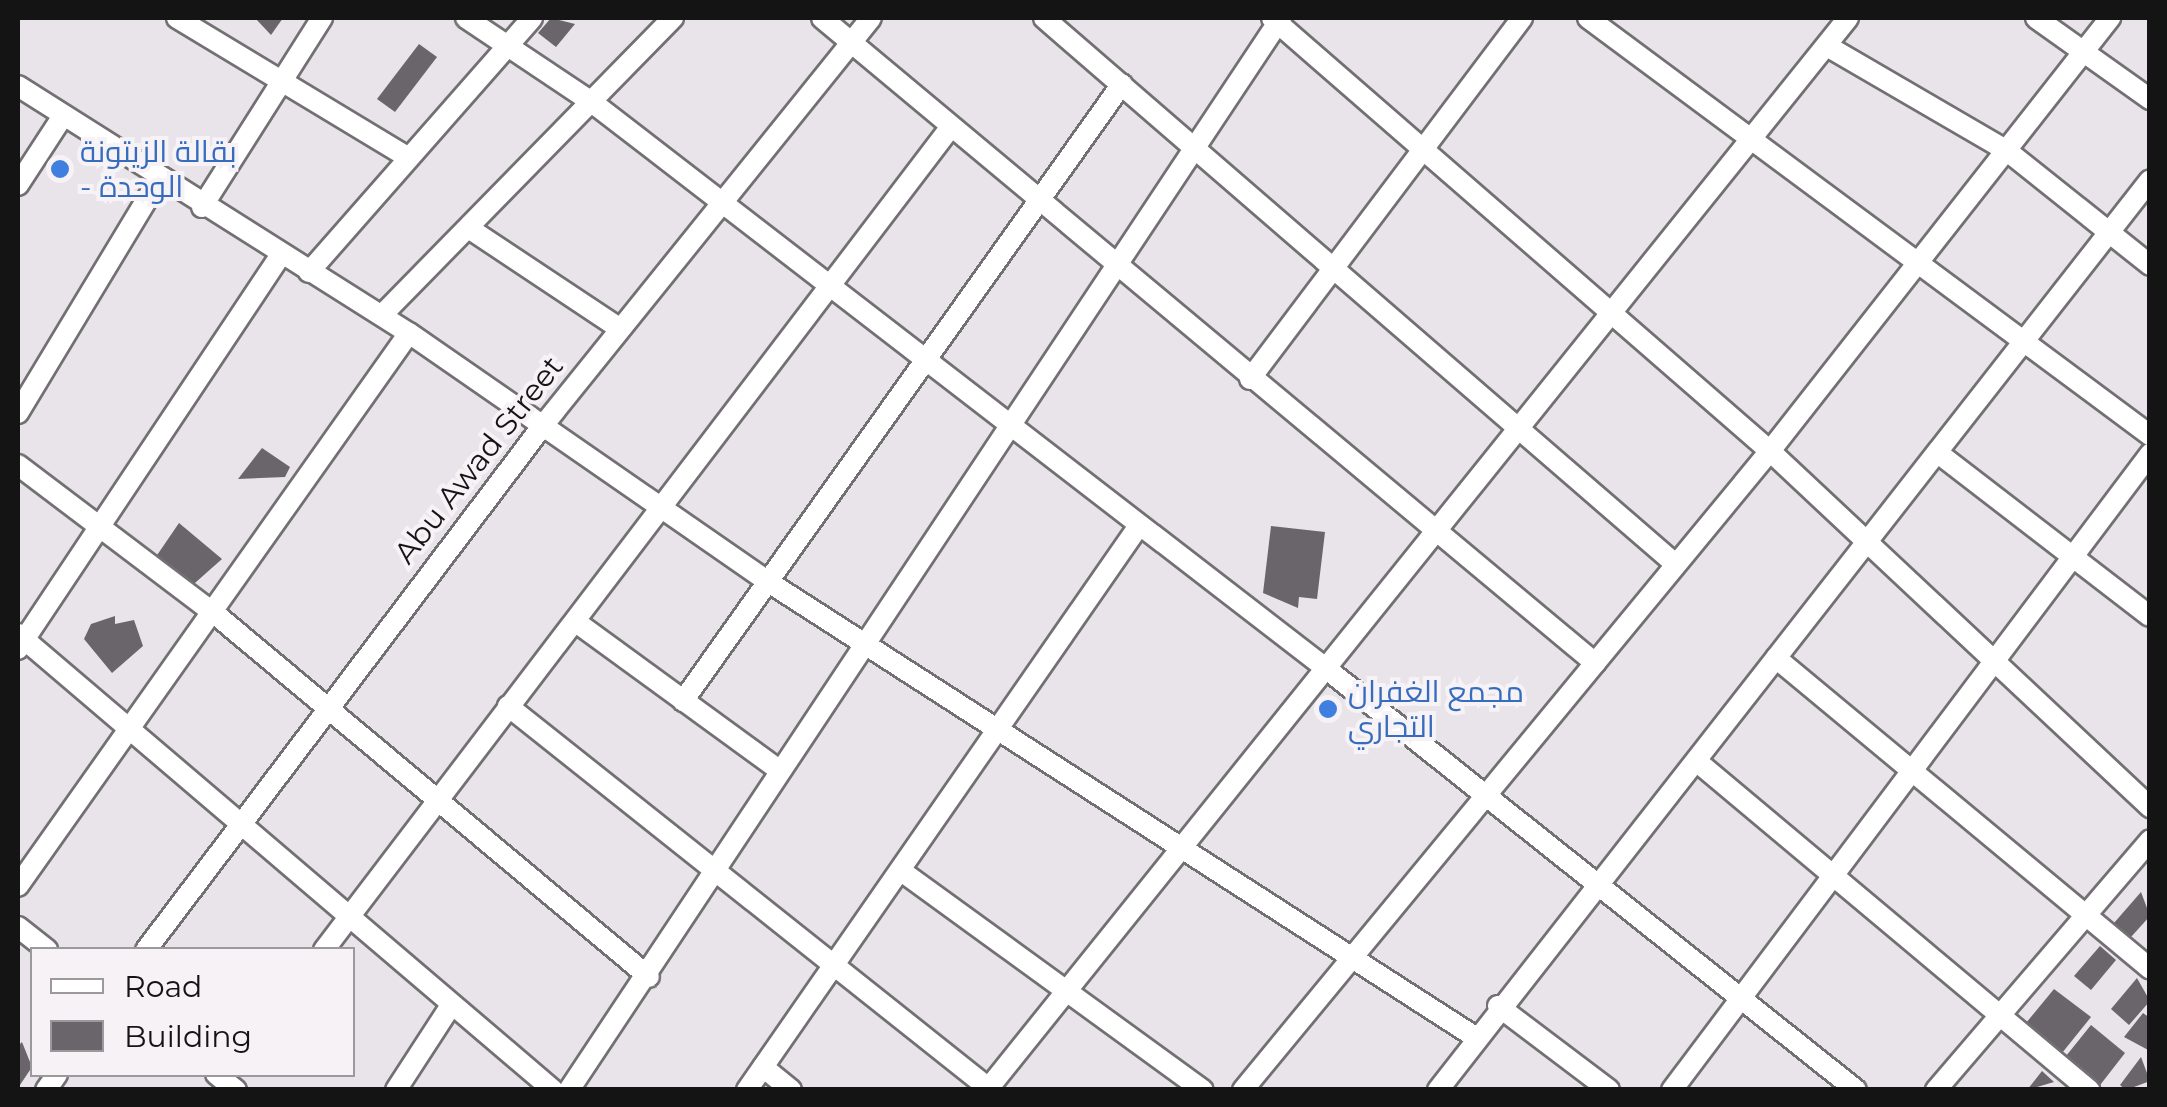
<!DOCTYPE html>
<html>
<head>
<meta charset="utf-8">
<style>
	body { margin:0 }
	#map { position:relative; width:2167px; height:1107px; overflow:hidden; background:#e9e4e9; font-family:Montserrat,Cairo,sans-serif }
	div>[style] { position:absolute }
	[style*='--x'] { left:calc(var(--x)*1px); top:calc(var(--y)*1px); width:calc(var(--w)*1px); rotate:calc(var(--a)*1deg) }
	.building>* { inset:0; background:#69656a }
	.roads { filter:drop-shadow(2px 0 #737074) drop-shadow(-2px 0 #737074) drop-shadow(0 2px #737074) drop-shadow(0 -2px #737074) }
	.minor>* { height:20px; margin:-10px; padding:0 10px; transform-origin:10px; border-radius:10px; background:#fff }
	.dots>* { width:28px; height:28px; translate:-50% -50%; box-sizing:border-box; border:5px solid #f6f2f6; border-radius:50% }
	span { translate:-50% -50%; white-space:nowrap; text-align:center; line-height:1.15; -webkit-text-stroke:8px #f6f2f6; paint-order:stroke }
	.shop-label { font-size:30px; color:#366cbe }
	.left { translate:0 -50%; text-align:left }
	.street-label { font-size:30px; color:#151415 }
	.frame { position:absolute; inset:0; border:20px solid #151415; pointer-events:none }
	.legend { position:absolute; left:30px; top:947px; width:325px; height:130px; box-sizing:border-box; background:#f6f2f6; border:2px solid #9c999c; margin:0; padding:12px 18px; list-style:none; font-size:30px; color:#151415 }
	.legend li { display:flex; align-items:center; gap:20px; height:50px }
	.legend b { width:50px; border:2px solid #9c999c }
</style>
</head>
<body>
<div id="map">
	<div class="building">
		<i style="clip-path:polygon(255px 18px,283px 18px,271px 35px)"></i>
		<i style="clip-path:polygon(551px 18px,575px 24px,556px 47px,538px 33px)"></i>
		<i style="clip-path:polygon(419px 44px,437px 57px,395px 112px,377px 99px)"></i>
		<i style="clip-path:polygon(262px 448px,290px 467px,285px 477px,238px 479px)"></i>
		<i style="clip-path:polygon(179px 523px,222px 559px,187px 590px,151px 564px)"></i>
		<i style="clip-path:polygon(1271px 526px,1325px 532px,1317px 599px,1299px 597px,1298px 608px,1263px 593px)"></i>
		<i style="clip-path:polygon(115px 616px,115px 624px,134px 620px,143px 646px,112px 673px,84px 639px,91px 624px)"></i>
		<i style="clip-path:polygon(2141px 892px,2150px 916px,2131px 937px,2114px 923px)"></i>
		<i style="clip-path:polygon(2100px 946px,2116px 960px,2091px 990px,2074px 976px)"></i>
		<i style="clip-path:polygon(2137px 978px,2150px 1001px,2129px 1025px,2111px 1009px)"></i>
		<i style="clip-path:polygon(2054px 989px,2091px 1017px,2062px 1053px,2026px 1023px)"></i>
		<i style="clip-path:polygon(2143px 1013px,2150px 1018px,2150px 1051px,2124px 1037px)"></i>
		<i style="clip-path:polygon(2091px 1025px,2125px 1053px,2097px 1089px,2062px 1061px)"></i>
		<i style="clip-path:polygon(22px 1042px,32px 1067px,18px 1088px,18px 1046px)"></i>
		<i style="clip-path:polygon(2141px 1057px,2150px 1081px,2126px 1090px,2120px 1085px)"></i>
		<i style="clip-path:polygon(2042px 1071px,2054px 1082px,2027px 1090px)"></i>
	</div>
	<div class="roads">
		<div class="minor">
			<i style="--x:177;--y:18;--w:269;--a:31.1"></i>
			<i style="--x:466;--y:18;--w:153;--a:33.8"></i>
			<i style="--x:593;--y:103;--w:922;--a:37.64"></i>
			<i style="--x:1323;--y:666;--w:681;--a:38.5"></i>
			<i style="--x:822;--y:18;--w:1007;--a:39.84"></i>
			<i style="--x:1044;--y:18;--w:832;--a:40.86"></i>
			<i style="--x:1272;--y:18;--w:660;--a:41.01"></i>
			<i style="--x:1770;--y:451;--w:521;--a:43.13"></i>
			<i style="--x:1588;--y:18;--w:700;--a:36.58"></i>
			<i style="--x:2036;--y:18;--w:140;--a:35.4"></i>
			<i style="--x:1827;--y:46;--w:207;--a:30.2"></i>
			<i style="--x:2006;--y:150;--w:184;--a:38.6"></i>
			<i style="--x:18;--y:86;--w:462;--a:32.3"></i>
			<i style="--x:409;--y:333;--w:436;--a:34.7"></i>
			<i style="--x:767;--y:581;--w:842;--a:32.78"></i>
			<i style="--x:18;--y:185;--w:82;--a:-56.9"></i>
			<i style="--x:202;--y:207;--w:224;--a:-57.6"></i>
			<i style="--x:470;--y:229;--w:179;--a:33.6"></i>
			<i style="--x:309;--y:272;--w:338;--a:-48.7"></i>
			<i style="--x:382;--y:315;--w:416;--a:-45.6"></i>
			<i style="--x:1250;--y:379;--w:452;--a:-53"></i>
			<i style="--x:18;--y:413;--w:273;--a:-58.9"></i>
			<i style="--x:1938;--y:453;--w:267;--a:37.6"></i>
			<i style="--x:18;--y:465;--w:246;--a:37.1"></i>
			<i style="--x:214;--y:613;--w:567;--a:39.92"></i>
			<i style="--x:576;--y:622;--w:251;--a:36.1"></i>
			<i style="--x:18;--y:634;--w:703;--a:40.44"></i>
			<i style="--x:18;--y:649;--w:472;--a:-56.3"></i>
			<i style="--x:1776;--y:658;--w:486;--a:39.7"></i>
			<i style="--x:683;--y:701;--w:757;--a:-54.57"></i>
			<i style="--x:508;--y:706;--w:617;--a:38.49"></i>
			<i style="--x:1700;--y:764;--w:508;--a:39.96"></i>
			<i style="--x:904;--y:873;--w:369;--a:36"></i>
			<i style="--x:18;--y:886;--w:677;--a:-54.74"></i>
			<i style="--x:18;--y:927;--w:37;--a:38"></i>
			<i style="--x:146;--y:950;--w:655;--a:-52.89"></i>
			<i style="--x:541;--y:428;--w:526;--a:-51.17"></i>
			<i style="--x:324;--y:950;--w:1033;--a:-52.71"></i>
			<i style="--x:1498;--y:1006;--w:139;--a:37.1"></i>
			<i style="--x:763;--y:1067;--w:36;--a:39"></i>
			<i style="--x:216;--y:1074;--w:26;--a:39"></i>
			<i style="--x:46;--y:1090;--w:19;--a:-55"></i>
			<i style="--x:396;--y:1090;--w:99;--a:-57"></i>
			<i style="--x:569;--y:1090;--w:1287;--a:-56.41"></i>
			<i style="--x:747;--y:1090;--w:685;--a:-55.22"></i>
			<i style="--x:987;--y:1090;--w:1375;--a:-51.23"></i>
			<i style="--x:1243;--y:1090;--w:828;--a:-50.49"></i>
			<i style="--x:1770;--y:451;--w:551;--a:-51.86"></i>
			<i style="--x:1438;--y:1090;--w:1155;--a:-51.96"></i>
			<i style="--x:1672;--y:1090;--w:796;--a:-53.07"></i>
			<i style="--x:1936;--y:1090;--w:329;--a:-49.4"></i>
		</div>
	</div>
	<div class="dots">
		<i style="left:60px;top:169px;background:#3f7fe0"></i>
		<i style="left:1328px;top:709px;background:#3f7fe0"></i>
	</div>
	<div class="shop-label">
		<span class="left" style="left:80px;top:169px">بقالة الزيتونة<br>- الوحدة</span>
		<span class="left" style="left:1348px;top:709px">مجمع الغفران<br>التجاري</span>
	</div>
	<div class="street-label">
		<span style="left:479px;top:460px;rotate:-52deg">Abu Awad Street</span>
	</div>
	<div class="frame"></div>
	<ul class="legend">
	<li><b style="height:12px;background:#fff"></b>Road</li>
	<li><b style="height:28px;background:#69656a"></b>Building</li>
	</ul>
</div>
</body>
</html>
